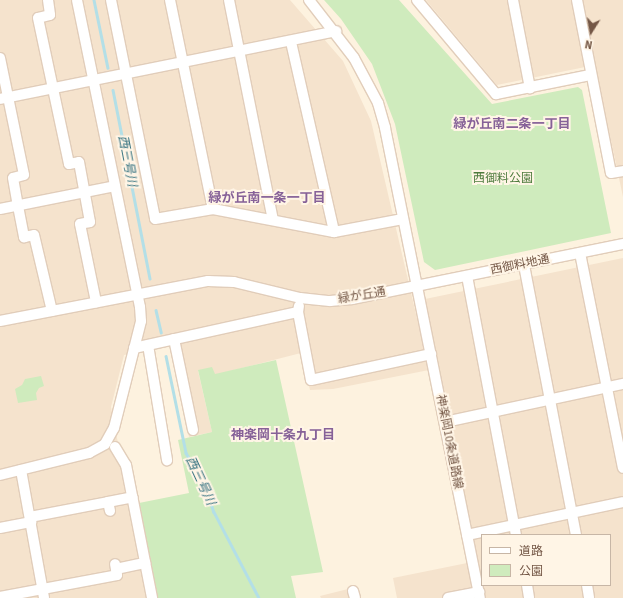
<!DOCTYPE html>
<html>
<head>
<meta charset="utf-8">
<style>
	body { margin:0 }
	#map { position:relative; width:623px; height:598px; overflow:hidden; background:#fdf2df; font-family:"Source Sans 3","Noto Sans JP",sans-serif }
	div>[style] { position:absolute }
	[style*='--x'] { left:calc(var(--x)*1px); top:calc(var(--y)*1px); width:calc(var(--w)*1px); rotate:calc(var(--a)*1deg) }
	.residential>* { inset:0; background:#f5e3cd }
	.green>* { inset:0; background:#cfebbd }
	.stream>* { height:2.5px; margin:-1.25px; padding:0 1.25px; transform-origin:1.25px; border-radius:1.25px; background:#b3dfe7 }
	.roads { filter:drop-shadow(1px 0 #e1cdba) drop-shadow(-1px 0 #e1cdba) drop-shadow(0 1px #e1cdba) drop-shadow(0 -1px #e1cdba) }
	.minor>* { height:10px; margin:-5px; padding:0 5px; transform-origin:5px; border-radius:5px; background:#fff }
	span { translate:-50% -50%; white-space:nowrap; text-align:center; line-height:1.15; -webkit-text-stroke:4px #fff5e6; paint-order:stroke }
	.park-label { font-size:12px; color:#4e7b3d }
	.street-label { font-size:12px; color:#745746 }
	.neighbourhood-label { font-size:13px; color:#866198; font-weight:700 }
	.water-label { font-size:13px; color:#3b7683; font-style:italic }
	.legend { position:absolute; left:481px; top:534px; width:130px; height:52px; box-sizing:border-box; background:#fff5e6; border:1px solid #c7b6a6; margin:0; padding:5px 7px; list-style:none; font-size:12px; color:#745746 }
	.legend li { display:flex; align-items:center; gap:8px; height:20px }
	.legend b { width:20px; border:1px solid #c7b6a6 }
	.north { position:absolute; left:571px; top:12px; width:40px; height:40px; -webkit-text-stroke:3px #fff5e6; paint-order:stroke; rotate:191deg; font-size:11px; font-weight:700; line-height:16px; text-align:center; color:#745746 }
	.north::after { content:''; display:block; margin:auto; width:14px; height:18px; background:#745746; clip-path:polygon(50% 0,100% 100%,50% 72%,0 100%) }
</style>
</head>
<body>
<div id="map">
	<div class="residential">
		<i style="clip-path:polygon(0 0,290px 0,343px 61px,371px 121px,429px 370px,333px 389px,310px 390px,301px 353px,214px 375px,198px 371px,212px 432px,189px 437px,172px 346px,124px 355px,111px 407px,148px 598px,0 598px)"></i>
		<i style="clip-path:polygon(426px 0,623px 0,623px 197px,595px 65px,497px 85px)"></i>
		<i style="clip-path:polygon(evenodd,623px 258px,623px 598px,397px 598px,393px 578px,477px 561px,425px 299px,623px 258px,482px 535px,610px 535px,610px 585px,482px 585px,482px 535px)"></i>
		<i style="clip-path:polygon(356px 587px,359px 598px,321px 598px,320px 596px)"></i>
	</div>
	<div class="green">
		<i style="clip-path:polygon(324px 0,399px 0,492px 104px,578px 87px,582px 90px,611px 233px,435px 270px,424px 262px,395px 124px,372px 64px,341px 19px)"></i>
		<i style="clip-path:polygon(276px 360px,323px 572px,291px 576px,296px 598px,158px 598px,139px 503px,189px 493px,178px 440px,212px 432px,198px 370px,212px 367px,215px 374px)"></i>
		<i style="clip-path:polygon(41px 376px,44px 386px,39px 388px,36px 393px,37px 400px,18px 403px,15px 389px,22px 385px,25px 379px)"></i>
	</div>
	<div class="stream">
		<i style="--x:94;--y:0;--w:69;--a:78.4"></i>
		<i style="--x:113;--y:90;--w:192;--a:78.9"></i>
		<i style="--x:156;--y:310;--w:23;--a:77"></i>
		<i style="--x:166;--y:356;--w:99;--a:78.3"></i>
		<i style="--x:186;--y:453;--w:37;--a:59"></i>
		<i style="--x:205;--y:485;--w:28;--a:72"></i>
		<i style="--x:214;--y:512;--w:97;--a:62.4"></i>
	</div>
	<div class="roads">
		<div class="minor">
			<i style="--x:48;--y:0;--w:15;--a:82"></i>
			<i style="--x:50;--y:15;--w:12;--a:166"></i>
			<i style="--x:38;--y:18;--w:149;--a:78"></i>
			<i style="--x:69;--y:164;--w:10;--a:-11"></i>
			<i style="--x:79;--y:162;--w:61;--a:79.6"></i>
			<i style="--x:90;--y:222;--w:10;--a:169"></i>
			<i style="--x:80;--y:224;--w:80;--a:78.4"></i>
			<i style="--x:111;--y:0;--w:223;--a:78.6"></i>
			<i style="--x:155;--y:219;--w:59;--a:-9.8"></i>
			<i style="--x:213;--y:209;--w:123;--a:10.8"></i>
			<i style="--x:334;--y:232;--w:70;--a:-10.7"></i>
			<i style="--x:170;--y:0;--w:213;--a:78.4"></i>
			<i style="--x:229;--y:0;--w:224;--a:78.7"></i>
			<i style="--x:309;--y:0;--w:73;--a:52.2"></i>
			<i style="--x:354;--y:58;--w:51;--a:61.9"></i>
			<i style="--x:378;--y:103;--w:26;--a:74"></i>
			<i style="--x:385;--y:128;--w:480;--a:78.6"></i>
			<i style="--x:417;--y:0;--w:123;--a:50"></i>
			<i style="--x:496;--y:94;--w:96;--a:-11.4"></i>
			<i style="--x:513;--y:0;--w:90;--a:79.1"></i>
			<i style="--x:577;--y:0;--w:176;--a:78.9"></i>
			<i style="--x:611;--y:173;--w:12;--a:-9"></i>
			<i style="--x:291;--y:42;--w:195;--a:77.2"></i>
			<i style="--x:0;--y:58;--w:119;--a:78.4"></i>
			<i style="--x:24;--y:175;--w:11;--a:165"></i>
			<i style="--x:13;--y:178;--w:28;--a:80"></i>
			<i style="--x:18;--y:206;--w:32;--a:79"></i>
			<i style="--x:24;--y:237;--w:10;--a:-11"></i>
			<i style="--x:34;--y:235;--w:78;--a:76.7"></i>
			<i style="--x:0;--y:99;--w:343;--a:-11.4"></i>
			<i style="--x:0;--y:209;--w:117;--a:-11.3"></i>
			<i style="--x:580;--y:253;--w:219;--a:78.7"></i>
			<i style="--x:524;--y:265;--w:275;--a:79.1"></i>
			<i style="--x:467;--y:276;--w:264;--a:79.3"></i>
			<i style="--x:298;--y:312;--w:69;--a:79.2"></i>
			<i style="--x:311;--y:380;--w:123;--a:-12.2"></i>
			<i style="--x:0;--y:321;--w:212;--a:-10.9"></i>
			<i style="--x:208;--y:281;--w:26;--a:2"></i>
			<i style="--x:234;--y:282;--w:68;--a:13.6"></i>
			<i style="--x:300;--y:298;--w:30;--a:6"></i>
			<i style="--x:330;--y:301;--w:22;--a:-5"></i>
			<i style="--x:352;--y:299;--w:277;--a:-11.5"></i>
			<i style="--x:174;--y:339;--w:93;--a:78.2"></i>
			<i style="--x:148;--y:345;--w:117;--a:80.6"></i>
			<i style="--x:134;--y:348;--w:168;--a:-12.4"></i>
			<i style="--x:298;--y:312;--w:6;--a:-81"></i>
			<i style="--x:445;--y:422;--w:182;--a:-12.1"></i>
			<i style="--x:115;--y:447;--w:21;--a:59"></i>
			<i style="--x:126;--y:465;--w:136;--a:78.9"></i>
			<i style="--x:21;--y:470;--w:130;--a:79.8"></i>
			<i style="--x:0;--y:475;--w:92;--a:-13.9"></i>
			<i style="--x:89;--y:453;--w:18;--a:-29"></i>
			<i style="--x:105;--y:444;--w:18;--a:-61"></i>
			<i style="--x:114;--y:428;--w:110;--a:-75.8"></i>
			<i style="--x:141;--y:321;--w:14;--a:-94"></i>
			<i style="--x:140;--y:307;--w:313;--a:-101.6"></i>
			<i style="--x:108;--y:502;--w:25;--a:-11"></i>
			<i style="--x:30;--y:517;--w:79;--a:-10.9"></i>
			<i style="--x:108;--y:502;--w:9;--a:77"></i>
			<i style="--x:0;--y:528;--w:32;--a:-11"></i>
			<i style="--x:467;--y:535;--w:159;--a:-11.9"></i>
			<i style="--x:116;--y:569;--w:30;--a:-12"></i>
			<i style="--x:527;--y:585;--w:13;--a:81"></i>
			<i style="--x:587;--y:585;--w:13;--a:81"></i>
			<i style="--x:353;--y:591;--w:7;--a:74"></i>
			<i style="--x:0;--y:597;--w:119;--a:-10.6"></i>
			<i style="--x:117;--y:575;--w:11;--a:-100"></i>
			<i style="--x:448;--y:598;--w:32;--a:-11"></i>
		</div>
	</div>
	<div class="park-label">
		<span style="left:503px;top:179px">西御料公園</span>
	</div>
	<div class="street-label">
		<span style="left:520px;top:265px;rotate:-11deg">西御料地通</span>
		<span style="left:362px;top:296px;rotate:-9deg">緑が丘通</span>
		<span style="left:449px;top:442px;rotate:79deg">神楽岡10条道路線</span>
	</div>
	<div class="neighbourhood-label">
		<span style="left:512px;top:124px">緑が丘南二条一丁目</span>
		<span style="left:267px;top:198px">緑が丘南一条一丁目</span>
		<span style="left:283px;top:435px">神楽岡十条九丁目</span>
	</div>
	<div class="water-label">
		<span style="left:127px;top:161px;rotate:79deg">西三号川</span>
		<span style="left:200px;top:481px;rotate:65deg">西三号川</span>
	</div>
	<ul class="legend">
	<li><b style="height:5px;background:#fff"></b>道路</li>
	<li><b style="height:11px;background:#cfebbd"></b>公園</li>
	</ul>
	<div class="north">N</div>
</div>
</body>
</html>
